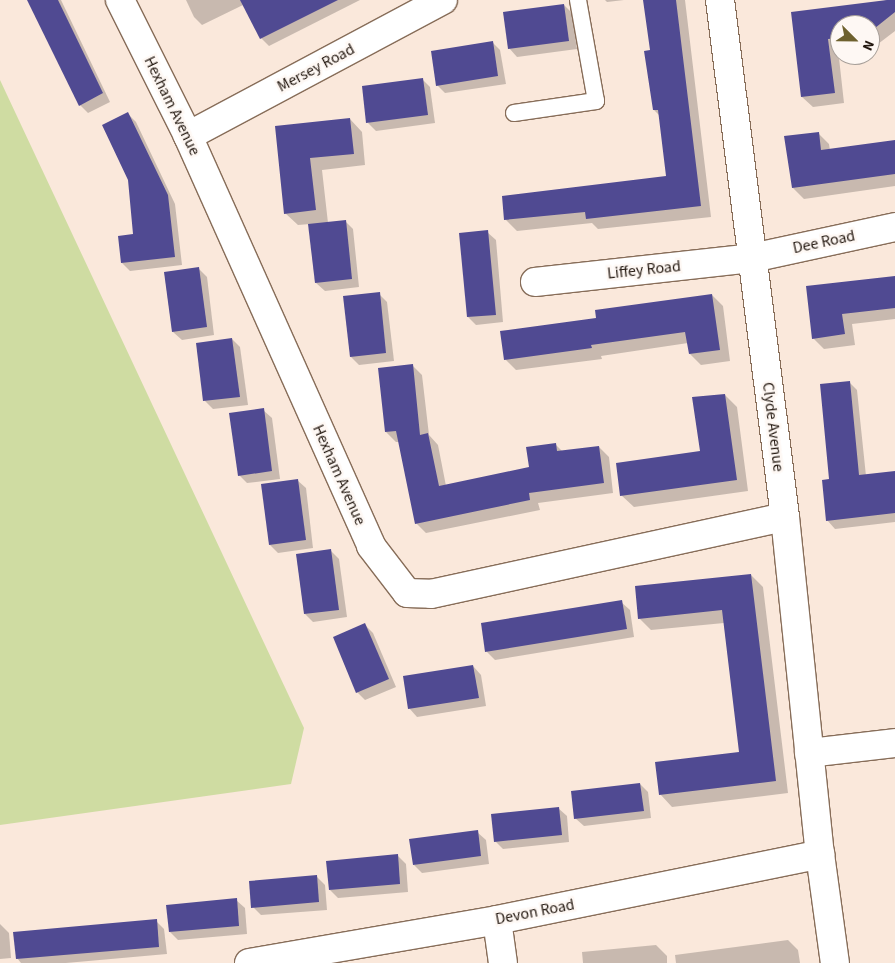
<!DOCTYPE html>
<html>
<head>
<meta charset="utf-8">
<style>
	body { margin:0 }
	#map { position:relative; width:895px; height:963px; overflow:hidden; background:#fae8db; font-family:"Source Sans 3",sans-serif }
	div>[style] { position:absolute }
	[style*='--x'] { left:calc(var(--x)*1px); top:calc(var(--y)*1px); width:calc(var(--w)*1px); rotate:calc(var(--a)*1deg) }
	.green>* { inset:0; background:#cfdca2 }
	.shadow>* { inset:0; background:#0003 }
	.building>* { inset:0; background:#504a92 }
	.roads { filter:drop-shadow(1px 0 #876d59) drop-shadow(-1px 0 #876d59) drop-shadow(0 1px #876d59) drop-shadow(0 -1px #876d59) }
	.lane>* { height:16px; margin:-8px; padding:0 8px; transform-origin:8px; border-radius:8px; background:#fff }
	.street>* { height:28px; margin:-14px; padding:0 14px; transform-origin:14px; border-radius:14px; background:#fff }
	span { translate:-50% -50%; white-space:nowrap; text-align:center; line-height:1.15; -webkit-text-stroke:5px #fef8f4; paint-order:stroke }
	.street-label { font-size:16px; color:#241911 }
	.north { position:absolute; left:830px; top:15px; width:50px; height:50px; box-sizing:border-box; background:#fef8f4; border:1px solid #a79f99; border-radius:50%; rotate:113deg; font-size:14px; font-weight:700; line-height:20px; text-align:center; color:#241911 }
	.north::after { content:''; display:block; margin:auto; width:18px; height:22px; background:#6e612e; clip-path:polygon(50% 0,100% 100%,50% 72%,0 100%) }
</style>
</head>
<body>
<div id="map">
	<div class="green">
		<i style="clip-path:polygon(0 80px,304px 728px,291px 784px,0 825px)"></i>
	</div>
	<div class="shadow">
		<i style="clip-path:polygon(28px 0,61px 0,110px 102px,88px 113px,80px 105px)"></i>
		<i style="clip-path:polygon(186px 0,241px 0,243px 5px,202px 25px,194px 17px)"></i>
		<i style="clip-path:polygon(262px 0,360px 0,269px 46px,261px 38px)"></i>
		<i style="clip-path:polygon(605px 0,624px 0,607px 2px)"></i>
		<i style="clip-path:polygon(644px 0,685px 0,711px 217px,598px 229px,592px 223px,517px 231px,506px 220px,503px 197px,667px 177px,660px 116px,654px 110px,651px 51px)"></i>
		<i style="clip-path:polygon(884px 0,895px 0,895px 31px,878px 44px,870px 45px,870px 25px,840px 25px,840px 49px,838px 49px,844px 103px,813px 107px,802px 97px,792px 13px,886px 1px)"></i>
		<i style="clip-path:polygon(564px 5px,572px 13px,577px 49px,517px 57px,509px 48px)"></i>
		<i style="clip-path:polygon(492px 42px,500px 50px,506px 84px,445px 93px,437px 85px)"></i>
		<i style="clip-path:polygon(422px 79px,430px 87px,435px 123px,376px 131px,368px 123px)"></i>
		<i style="clip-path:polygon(128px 114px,136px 122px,175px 204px,182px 265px,130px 271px,122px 263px,134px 235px)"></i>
		<i style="clip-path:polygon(350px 119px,362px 132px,365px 165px,322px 170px,328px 223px,345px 221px,353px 229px,359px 287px,325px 291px,316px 283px,310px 224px,298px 225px,285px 213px,276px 127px)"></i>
		<i style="clip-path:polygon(818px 133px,829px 144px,830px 151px,895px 142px,895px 186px,804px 199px,793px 188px)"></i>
		<i style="clip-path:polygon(487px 232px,496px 240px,503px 322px,476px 325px,468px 317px)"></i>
		<i style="clip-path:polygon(199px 269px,207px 277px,214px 335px,182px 340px,173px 332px)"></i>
		<i style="clip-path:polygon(895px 277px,895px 319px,852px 324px,855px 345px,824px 349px,813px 338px,807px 287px)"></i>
		<i style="clip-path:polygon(379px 294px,387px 302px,394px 361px,359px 365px,351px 357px,345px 297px)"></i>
		<i style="clip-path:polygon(712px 295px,723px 306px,730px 361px,701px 365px,690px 354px,688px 343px,601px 356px,602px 359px,516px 370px,505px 359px,598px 319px)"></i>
		<i style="clip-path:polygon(232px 339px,240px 347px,248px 405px,213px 409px,205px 401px,197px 344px)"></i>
		<i style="clip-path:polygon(412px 365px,422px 375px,429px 435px,438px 445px,446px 486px,530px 468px,555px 444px,563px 452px,599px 447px,609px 457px,613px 493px,538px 503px,540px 510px,426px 533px,416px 523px,399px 442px,396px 442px,386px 432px)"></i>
		<i style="clip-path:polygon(849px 382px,857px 390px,866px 476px,895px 473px,895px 522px,835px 529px,827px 520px,831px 480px)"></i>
		<i style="clip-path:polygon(725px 395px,737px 407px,748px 491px,634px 507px,621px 495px,701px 452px)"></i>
		<i style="clip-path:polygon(263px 410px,272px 418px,280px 479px,247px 483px,239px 475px)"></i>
		<i style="clip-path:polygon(297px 480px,306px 488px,313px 548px,278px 553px,270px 545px,262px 485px)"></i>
		<i style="clip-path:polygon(331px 551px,339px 559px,347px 617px,313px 622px,305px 614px)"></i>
		<i style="clip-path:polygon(751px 575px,763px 587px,788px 793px,672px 807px,660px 794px,740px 753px,724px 623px,651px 630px,639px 618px)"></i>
		<i style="clip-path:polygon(621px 602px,630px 610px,634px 637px,495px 660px,487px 652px,482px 624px)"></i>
		<i style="clip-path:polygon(365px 625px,373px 633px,396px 687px,365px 700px,357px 692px)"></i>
		<i style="clip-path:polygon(473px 666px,481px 675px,486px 706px,417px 717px,409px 708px)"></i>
		<i style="clip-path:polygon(640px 784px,648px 792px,651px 818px,584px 826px,575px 818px)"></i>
		<i style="clip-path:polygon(558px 808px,567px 816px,569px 842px,503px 849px,495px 841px)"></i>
		<i style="clip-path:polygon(477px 832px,486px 840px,489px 864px,422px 873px,414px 865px)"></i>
		<i style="clip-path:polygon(398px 856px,406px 864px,408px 892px,338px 898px,330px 890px)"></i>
		<i style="clip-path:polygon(316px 876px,325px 885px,327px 910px,261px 915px,253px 907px)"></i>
		<i style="clip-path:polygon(236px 900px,245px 908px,247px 934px,178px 940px,170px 932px)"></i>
		<i style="clip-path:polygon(156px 921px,164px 929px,167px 954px,66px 963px,21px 963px,17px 958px)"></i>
		<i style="clip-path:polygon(0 924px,9px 933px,11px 958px,0 959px)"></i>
		<i style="clip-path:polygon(788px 940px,798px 950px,800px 963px,676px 963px,675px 955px)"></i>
		<i style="clip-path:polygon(656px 945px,667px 956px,667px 963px,583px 963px,582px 952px)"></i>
	</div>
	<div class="building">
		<i style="clip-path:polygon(27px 0,58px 0,103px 93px,79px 106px)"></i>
		<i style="clip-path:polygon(240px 0,338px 0,260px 39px)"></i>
		<i style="clip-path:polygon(643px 0,676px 0,701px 206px,586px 219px,585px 212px,504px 220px,502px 196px,666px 176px,658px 110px,653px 110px,644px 51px,650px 50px)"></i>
		<i style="clip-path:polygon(887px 0,895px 0,895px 12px,870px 32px,870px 25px,840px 25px,840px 38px,828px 39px,835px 93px,801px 97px,791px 12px)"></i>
		<i style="clip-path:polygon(564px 4px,569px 41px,508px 49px,503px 12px)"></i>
		<i style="clip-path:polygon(493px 41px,498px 76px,436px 86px,431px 51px)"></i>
		<i style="clip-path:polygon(423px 78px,428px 115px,366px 123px,362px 86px)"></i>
		<i style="clip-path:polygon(128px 112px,168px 195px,175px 257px,121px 263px,118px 236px,133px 234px,128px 180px,102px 125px)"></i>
		<i style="clip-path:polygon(350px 118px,354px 154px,310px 158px,316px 210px,284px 214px,275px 126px)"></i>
		<i style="clip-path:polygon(819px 132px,821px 150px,895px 140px,895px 174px,792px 188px,784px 136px)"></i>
		<i style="clip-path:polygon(346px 220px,352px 279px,315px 283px,308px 224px)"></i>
		<i style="clip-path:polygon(488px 230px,496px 315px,467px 317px,459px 233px)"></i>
		<i style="clip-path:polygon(199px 267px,207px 327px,172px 332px,164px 272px)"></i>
		<i style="clip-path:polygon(895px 276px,895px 308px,842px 314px,845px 334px,812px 339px,806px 286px)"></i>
		<i style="clip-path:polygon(380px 292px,386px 353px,350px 357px,343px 296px)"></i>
		<i style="clip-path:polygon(712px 294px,720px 350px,689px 354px,685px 332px,591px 345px,592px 348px,504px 360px,500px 331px,596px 318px,595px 310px)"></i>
		<i style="clip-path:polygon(232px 338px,240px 397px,203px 401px,196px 343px)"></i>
		<i style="clip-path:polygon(413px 364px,420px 435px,428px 433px,439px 486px,529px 467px,526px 447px,556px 443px,557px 451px,599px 446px,604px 483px,529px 493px,530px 500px,415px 524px,396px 431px,385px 432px,378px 368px)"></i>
		<i style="clip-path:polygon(850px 381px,859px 475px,895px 471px,895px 513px,826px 521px,822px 480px,829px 479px,820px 384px)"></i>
		<i style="clip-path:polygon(725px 394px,737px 480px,620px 496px,616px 463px,700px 451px,692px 397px)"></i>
		<i style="clip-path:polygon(264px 408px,272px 471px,238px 476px,229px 413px)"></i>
		<i style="clip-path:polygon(298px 479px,306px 540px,269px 545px,261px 484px)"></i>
		<i style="clip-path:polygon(331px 549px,339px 610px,304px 614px,296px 554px)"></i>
		<i style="clip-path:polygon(751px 574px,776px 781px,659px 795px,655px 762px,739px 752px,722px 610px,638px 619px,635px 586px)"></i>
		<i style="clip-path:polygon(622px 600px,627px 629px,485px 652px,481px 623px)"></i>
		<i style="clip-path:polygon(365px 623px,389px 679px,356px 693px,333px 637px)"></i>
		<i style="clip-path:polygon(473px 665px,479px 698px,408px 709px,403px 676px)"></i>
		<i style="clip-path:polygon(640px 783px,644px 811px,574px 819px,571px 791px)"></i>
		<i style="clip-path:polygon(559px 807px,562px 835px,494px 842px,491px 814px)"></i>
		<i style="clip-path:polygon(478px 830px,481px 856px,413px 865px,409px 839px)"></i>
		<i style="clip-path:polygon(398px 854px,400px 884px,329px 890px,326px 861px)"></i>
		<i style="clip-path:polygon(317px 875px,319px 902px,251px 908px,249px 881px)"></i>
		<i style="clip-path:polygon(237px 898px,239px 926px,169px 932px,166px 905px)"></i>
		<i style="clip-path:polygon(157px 919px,159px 947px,16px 959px,13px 932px)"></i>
	</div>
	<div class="roads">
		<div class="lane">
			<i style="--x:514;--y:113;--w:83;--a:-8.3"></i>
			<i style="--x:596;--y:101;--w:103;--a:-100.1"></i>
		</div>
		<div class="street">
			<i style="--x:120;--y:0;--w:152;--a:63.4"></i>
			<i style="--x:188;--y:136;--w:449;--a:65.9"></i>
			<i style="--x:371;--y:546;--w:59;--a:52.5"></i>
			<i style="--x:407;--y:593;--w:24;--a:2"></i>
			<i style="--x:431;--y:594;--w:362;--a:-12.3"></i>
			<i style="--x:720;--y:0;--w:521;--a:82.83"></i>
			<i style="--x:785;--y:517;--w:339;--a:84.1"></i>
			<i style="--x:820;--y:854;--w:110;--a:82.2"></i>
			<i style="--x:188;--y:136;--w:289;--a:-28.1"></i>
			<i style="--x:535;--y:282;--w:218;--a:-6.3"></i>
			<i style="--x:752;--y:258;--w:146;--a:-12.2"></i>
			<i style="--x:809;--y:753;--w:87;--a:-6.6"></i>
			<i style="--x:497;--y:920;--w:43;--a:82.1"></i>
			<i style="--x:249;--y:963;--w:252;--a:-9.8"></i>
			<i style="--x:497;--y:920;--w:330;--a:-11.5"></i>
		</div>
	</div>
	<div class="street-label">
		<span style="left:316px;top:68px;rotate:-28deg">Mersey Road</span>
		<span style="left:172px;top:106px;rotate:64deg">Hexham Avenue</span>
		<span style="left:824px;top:242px;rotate:-12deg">Dee Road</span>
		<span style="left:644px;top:270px;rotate:-6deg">Liffey Road</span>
		<span style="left:773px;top:427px;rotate:83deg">Clyde Avenue</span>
		<span style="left:339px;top:475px;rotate:66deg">Hexham Avenue</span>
		<span style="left:535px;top:912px;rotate:-11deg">Devon Road</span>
	</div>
	<div class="north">N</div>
</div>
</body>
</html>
